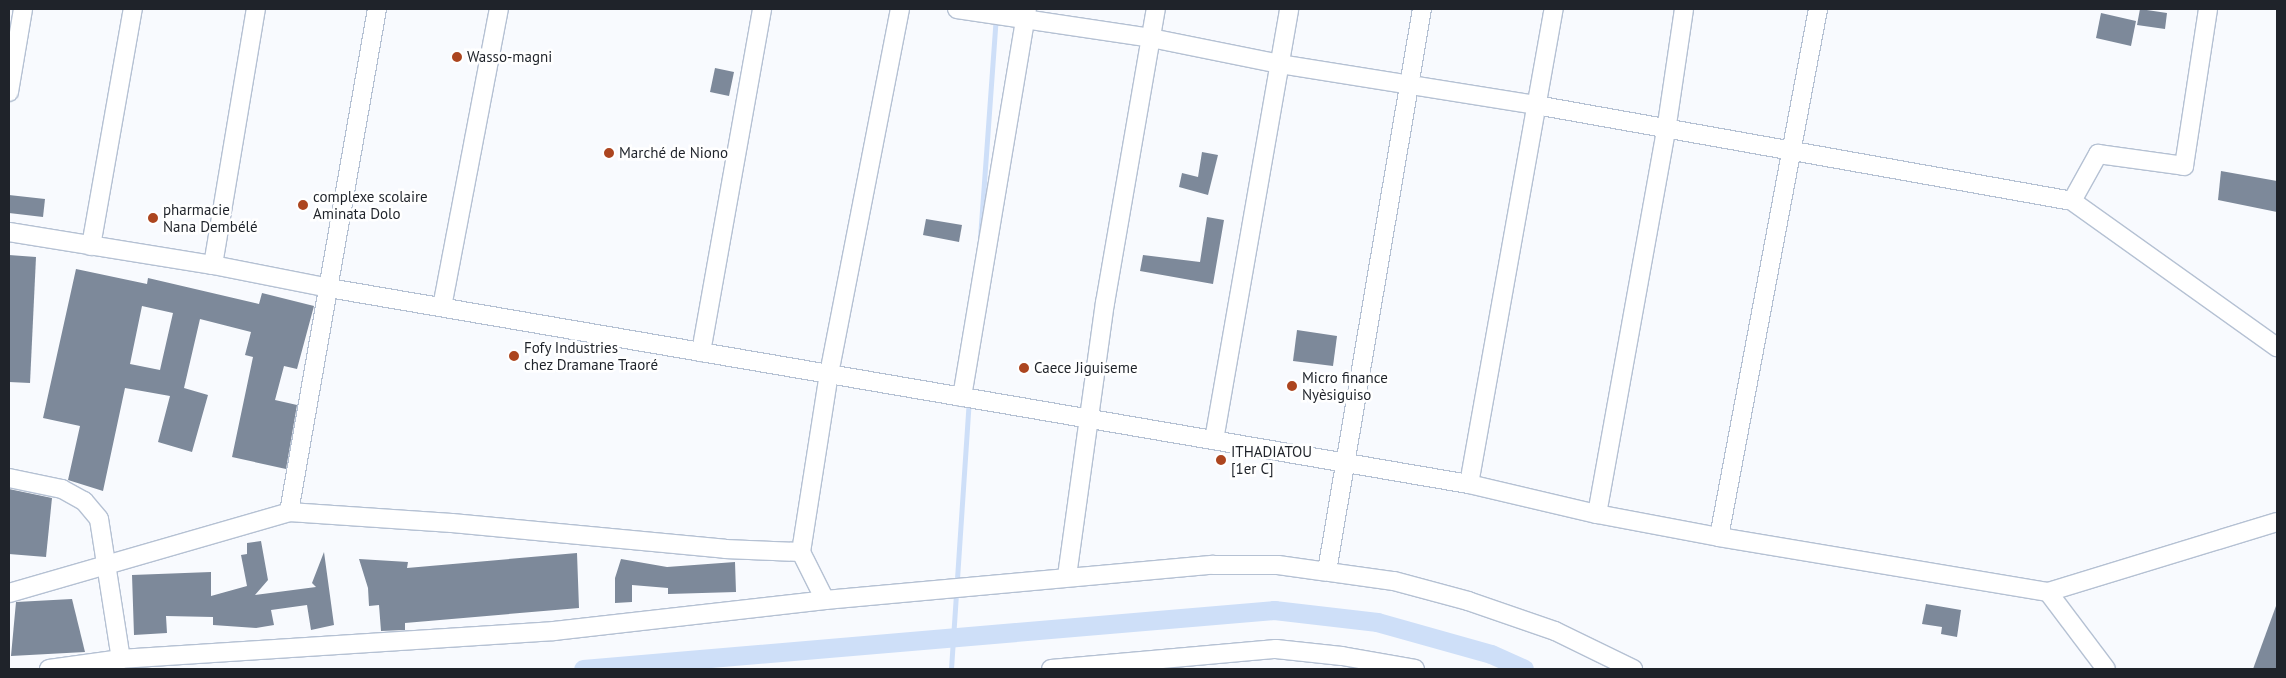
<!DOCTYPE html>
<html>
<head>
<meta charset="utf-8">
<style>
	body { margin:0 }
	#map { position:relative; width:2286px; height:678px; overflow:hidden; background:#f8fafe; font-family:"PT Sans",sans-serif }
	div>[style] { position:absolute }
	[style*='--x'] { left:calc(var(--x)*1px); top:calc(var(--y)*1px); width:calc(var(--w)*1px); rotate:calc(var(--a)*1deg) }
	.stream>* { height:5px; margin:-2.5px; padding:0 2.5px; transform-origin:2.5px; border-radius:2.5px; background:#cedff8 }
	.canal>* { height:19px; margin:-9.5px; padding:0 9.5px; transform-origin:9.5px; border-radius:9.5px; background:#cedff8 }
	.building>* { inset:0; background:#7d899a }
	.roads { filter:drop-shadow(1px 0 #b5c1d3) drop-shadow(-1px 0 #b5c1d3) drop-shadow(0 1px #b5c1d3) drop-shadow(0 -1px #b5c1d3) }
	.minor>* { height:18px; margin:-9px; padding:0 9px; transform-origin:9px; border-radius:9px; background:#fff }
	.dots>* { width:14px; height:14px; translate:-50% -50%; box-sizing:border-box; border:2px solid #fff; border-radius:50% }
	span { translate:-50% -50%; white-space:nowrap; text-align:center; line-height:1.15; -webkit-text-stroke:5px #fff; paint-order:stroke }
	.poi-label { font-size:15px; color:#1f232a }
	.left { translate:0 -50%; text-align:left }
	.frame { position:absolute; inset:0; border:10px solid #1f232a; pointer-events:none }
</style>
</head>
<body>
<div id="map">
	<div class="stream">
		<i style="--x:980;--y:238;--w:222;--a:-85.9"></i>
		<i style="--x:951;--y:669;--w:269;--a:-86.2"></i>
	</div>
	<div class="canal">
		<i style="--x:583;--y:669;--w:694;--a:-4.88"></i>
		<i style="--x:1274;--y:610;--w:104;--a:6.6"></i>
		<i style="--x:1377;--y:622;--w:118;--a:15.7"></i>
		<i style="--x:1491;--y:654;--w:36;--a:24"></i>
	</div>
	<div class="building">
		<i style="clip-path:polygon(2140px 9px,2167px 13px,2165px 29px,2137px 25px)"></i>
		<i style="clip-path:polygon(2101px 13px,2136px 21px,2131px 46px,2096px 38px)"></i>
		<i style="clip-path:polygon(715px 68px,734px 72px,729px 96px,710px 92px)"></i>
		<i style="clip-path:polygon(1202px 152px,1218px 155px,1208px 195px,1179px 187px,1182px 173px,1198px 177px)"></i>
		<i style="clip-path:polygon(2221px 171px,2277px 181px,2277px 212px,2218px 200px)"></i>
		<i style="clip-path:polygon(9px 195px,45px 199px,43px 217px,9px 213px)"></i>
		<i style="clip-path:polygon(1207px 217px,1224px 220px,1213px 284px,1140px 271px,1143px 255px,1200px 262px)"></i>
		<i style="clip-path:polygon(926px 219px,962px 225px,959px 242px,923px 235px)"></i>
		<i style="clip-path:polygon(9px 255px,36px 257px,30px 383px,9px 382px)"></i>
		<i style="clip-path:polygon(evenodd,76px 269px,147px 284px,148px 278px,259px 304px,262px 293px,314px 306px,297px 369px,284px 366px,275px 400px,297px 405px,286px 469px,232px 457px,253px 357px,245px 355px,251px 332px,200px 319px,184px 388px,208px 395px,192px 452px,158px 442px,170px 396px,125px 388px,103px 491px,68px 480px,80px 426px,43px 418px,76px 269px,142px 306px,173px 313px,160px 370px,130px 364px,142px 306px)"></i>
		<i style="clip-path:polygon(1297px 330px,1337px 336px,1333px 366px,1293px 361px)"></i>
		<i style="clip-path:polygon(9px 489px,52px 498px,46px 557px,9px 554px)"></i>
		<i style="clip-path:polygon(261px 541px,268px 580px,255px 595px,316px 587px,312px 583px,324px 552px,334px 625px,311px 630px,307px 605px,271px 610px,274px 625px,256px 628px,213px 625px,213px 617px,166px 616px,167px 633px,134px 635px,132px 575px,211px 572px,211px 596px,247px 586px,241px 555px,247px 554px,247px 543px)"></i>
		<i style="clip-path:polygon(577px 553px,579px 608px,405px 623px,405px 630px,381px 631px,379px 605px,369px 606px,368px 588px,359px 559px,408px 562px,407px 568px)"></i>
		<i style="clip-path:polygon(621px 559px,667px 567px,735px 562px,736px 592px,668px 594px,668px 588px,632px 585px,632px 602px,615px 603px,615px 578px)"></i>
		<i style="clip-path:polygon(72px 599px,85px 652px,11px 656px,16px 602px)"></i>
		<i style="clip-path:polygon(1926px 604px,1961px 610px,1957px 637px,1941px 634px,1942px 627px,1922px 624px)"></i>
		<i style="clip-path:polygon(2276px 606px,2277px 669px,2253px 669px)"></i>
	</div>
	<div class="roads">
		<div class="minor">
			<i style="--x:957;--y:9;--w:196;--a:8.5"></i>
			<i style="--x:1151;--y:38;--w:132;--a:11.4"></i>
			<i style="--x:1280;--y:64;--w:259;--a:9.1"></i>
			<i style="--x:1536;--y:105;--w:545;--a:10.15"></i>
			<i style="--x:2072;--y:201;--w:252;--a:35.5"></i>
			<i style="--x:9;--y:92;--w:84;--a:-80.4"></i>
			<i style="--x:2072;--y:201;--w:54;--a:-61"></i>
			<i style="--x:2098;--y:154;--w:87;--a:7.9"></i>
			<i style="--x:2184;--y:166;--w:159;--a:-81.3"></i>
			<i style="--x:9;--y:232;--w:207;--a:9.2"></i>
			<i style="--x:213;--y:265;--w:118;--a:11.2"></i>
			<i style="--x:329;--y:288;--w:1157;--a:9.76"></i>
			<i style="--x:1469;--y:484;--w:131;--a:13.2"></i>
			<i style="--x:1597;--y:514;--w:124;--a:10.7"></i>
			<i style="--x:1719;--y:537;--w:334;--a:9.5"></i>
			<i style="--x:2048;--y:592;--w:239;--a:-17"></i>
			<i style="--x:91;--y:246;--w:241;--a:-80"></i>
			<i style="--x:213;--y:265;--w:260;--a:-80.5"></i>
			<i style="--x:442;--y:307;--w:303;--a:-79.2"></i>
			<i style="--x:701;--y:352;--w:348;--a:-79.9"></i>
			<i style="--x:962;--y:397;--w:393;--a:-80.5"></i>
			<i style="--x:1214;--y:440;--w:437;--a:-80.1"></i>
			<i style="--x:9;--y:478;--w:54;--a:11.7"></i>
			<i style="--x:62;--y:489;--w:25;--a:29"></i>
			<i style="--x:84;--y:501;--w:23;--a:50"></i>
			<i style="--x:99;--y:519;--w:142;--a:81.1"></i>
			<i style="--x:1469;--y:484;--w:483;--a:-79.9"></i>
			<i style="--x:289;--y:512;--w:511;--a:-80.08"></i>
			<i style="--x:1597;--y:514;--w:389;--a:-79.8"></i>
			<i style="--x:1666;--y:131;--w:123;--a:-81.6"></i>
			<i style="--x:1719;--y:537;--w:537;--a:-79.38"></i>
			<i style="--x:1327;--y:571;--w:570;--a:-80.41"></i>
			<i style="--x:1067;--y:576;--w:276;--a:-82.1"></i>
			<i style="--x:1105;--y:303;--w:298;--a:-80.2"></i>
			<i style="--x:2048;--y:592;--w:96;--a:53"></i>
			<i style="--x:9;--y:593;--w:291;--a:-16.1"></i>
			<i style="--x:289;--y:512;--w:163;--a:3.9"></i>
			<i style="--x:452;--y:523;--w:274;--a:5.4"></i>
			<i style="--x:725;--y:549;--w:76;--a:2.3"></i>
			<i style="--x:825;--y:600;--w:54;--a:-116.6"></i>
			<i style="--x:801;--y:552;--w:180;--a:-81.1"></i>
			<i style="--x:829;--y:374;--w:372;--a:-79"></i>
			<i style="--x:49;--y:669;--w:73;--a:-7.9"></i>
			<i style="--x:121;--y:659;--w:434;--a:-3.7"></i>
			<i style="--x:554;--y:631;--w:273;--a:-6.5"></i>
			<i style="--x:825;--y:600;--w:390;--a:-5.2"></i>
			<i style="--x:1213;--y:565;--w:65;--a:0"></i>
			<i style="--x:1278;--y:565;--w:117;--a:7.9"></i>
			<i style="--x:1394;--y:581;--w:77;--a:15.1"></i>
			<i style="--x:1468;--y:601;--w:92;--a:19"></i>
			<i style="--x:1555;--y:631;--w:87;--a:26"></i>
			<i style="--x:1051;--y:669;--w:226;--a:-5.1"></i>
			<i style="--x:1276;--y:649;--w:66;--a:6.1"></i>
			<i style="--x:1342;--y:656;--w:74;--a:10.1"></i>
		</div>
	</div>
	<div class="dots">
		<i style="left:457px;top:57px;background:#ac451f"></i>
		<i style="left:609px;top:153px;background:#ac451f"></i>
		<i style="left:303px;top:205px;background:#ac451f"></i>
		<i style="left:153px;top:218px;background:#ac451f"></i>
		<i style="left:514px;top:356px;background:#ac451f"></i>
		<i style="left:1024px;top:368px;background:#ac451f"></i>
		<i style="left:1292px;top:386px;background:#ac451f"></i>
		<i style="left:1221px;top:460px;background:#ac451f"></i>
	</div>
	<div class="poi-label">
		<span class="left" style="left:467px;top:57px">Wasso-magni</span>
		<span class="left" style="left:619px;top:153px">Marché de Niono</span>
		<span class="left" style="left:313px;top:205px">complexe scolaire<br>Aminata Dolo</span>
		<span class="left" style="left:163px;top:218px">pharmacie<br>Nana Dembélé</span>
		<span class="left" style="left:524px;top:356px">Fofy Industries<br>chez Dramane Traoré</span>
		<span class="left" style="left:1034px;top:368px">Caece Jiguiseme</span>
		<span class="left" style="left:1302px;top:386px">Micro finance<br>Nyèsiguiso</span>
		<span class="left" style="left:1231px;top:460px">ITHADIATOU<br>[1er C]</span>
	</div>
	<div class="frame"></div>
</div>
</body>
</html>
